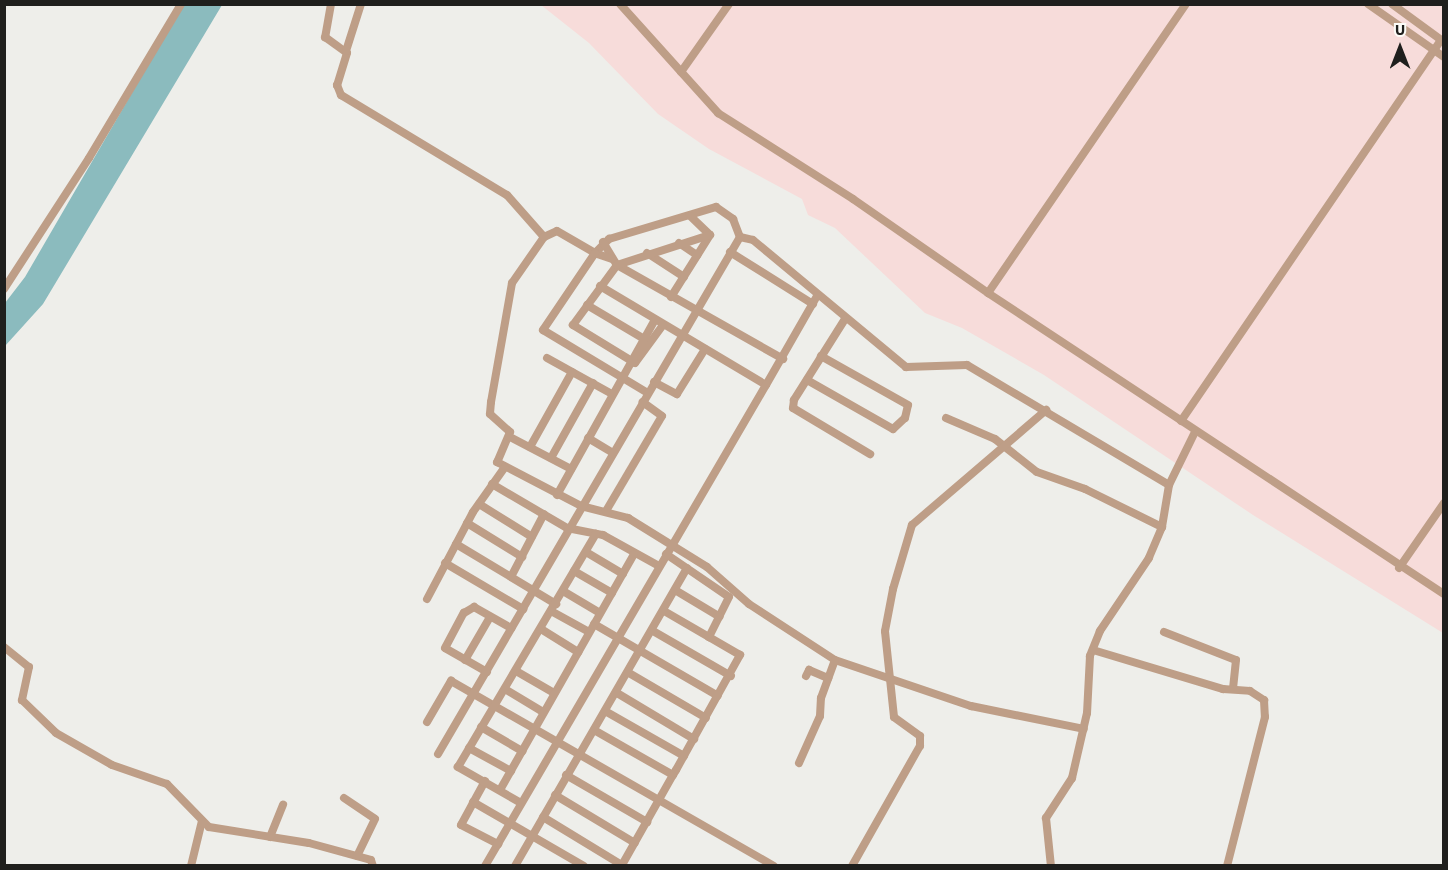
<!DOCTYPE html>
<html>
<head>
<meta charset="utf-8">
<style>
	body { margin:0 }
	#map { position:relative; width:1448px; height:870px; overflow:hidden; background:#eeeeea; font-family:"Source Sans 3",sans-serif }
	div>[style] { position:absolute }
	[style*='--x'] { left:calc(var(--x)*1px); top:calc(var(--y)*1px); width:calc(var(--w)*1px); rotate:calc(var(--a)*1deg) }
	.industrial>* { inset:0; background:#f7dcda }
	.water>* { inset:0; background:#8bbbbe }
	.minor>* { height:8px; margin:-4px; padding:0 4px; transform-origin:4px; border-radius:4px; background:#be9e87 }
	span { translate:-50% -50%; white-space:nowrap; text-align:center; line-height:1.15; -webkit-text-stroke:4.5px #fcfbf7; paint-order:stroke }
	.frame { position:absolute; inset:0; border:6px solid #1f1f1d; pointer-events:none }
	.north { position:absolute; left:1370px; top:18px; width:60px; height:60px; -webkit-text-stroke:4px #fcfbf7; paint-order:stroke; rotate:0deg; font-size:16px; font-weight:700; line-height:24px; text-align:center; color:#1f1f1d }
	.north::after { content:''; display:block; margin:auto; width:21px; height:27px; background:#1f1f1d; clip-path:polygon(50% 0,100% 100%,50% 72%,0 100%) }
</style>
</head>
<body>
<div id="map">
	<div class="industrial">
		<i style="clip-path:polygon(541px 5px,1443px 5px,1443px 633px,1253px 515px,1044px 375px,962px 328px,925px 313px,835px 228px,808px 215px,802px 199px,709px 149px,658px 114px,589px 43px)"></i>
	</div>
	<div class="water">
		<i style="clip-path:polygon(183px 5px,222px 5px,43px 304px,5px 346px,5px 303px,25px 277px)"></i>
	</div>
	<div class="minor">
		<i style="--x:331;--y:4;--w:34;--a:100"></i>
		<i style="--x:325;--y:37;--w:27;--a:36"></i>
		<i style="--x:347;--y:53;--w:34;--a:107"></i>
		<i style="--x:337;--y:85;--w:11;--a:68"></i>
		<i style="--x:341;--y:95;--w:194;--a:31.1"></i>
		<i style="--x:507;--y:195;--w:56;--a:48.6"></i>
		<i style="--x:544;--y:237;--w:56;--a:124.8"></i>
		<i style="--x:512;--y:283;--w:121;--a:100"></i>
		<i style="--x:491;--y:402;--w:12;--a:95"></i>
		<i style="--x:490;--y:414;--w:27;--a:42"></i>
		<i style="--x:510;--y:432;--w:33;--a:113"></i>
		<i style="--x:497;--y:462;--w:95;--a:27.6"></i>
		<i style="--x:581;--y:506;--w:49;--a:14.3"></i>
		<i style="--x:628;--y:518;--w:93;--a:31.8"></i>
		<i style="--x:707;--y:567;--w:56;--a:41.4"></i>
		<i style="--x:749;--y:604;--w:103;--a:33.1"></i>
		<i style="--x:835;--y:660;--w:144;--a:18.7"></i>
		<i style="--x:971;--y:706;--w:115;--a:11.5"></i>
		<i style="--x:620;--y:4;--w:147;--a:48"></i>
		<i style="--x:718;--y:113;--w:160;--a:32.5"></i>
		<i style="--x:853;--y:199;--w:165;--a:34.8"></i>
		<i style="--x:988;--y:293;--w:350;--a:-55.6"></i>
		<i style="--x:1368;--y:4;--w:93;--a:34.9"></i>
		<i style="--x:1392;--y:4;--w:64;--a:36.2"></i>
		<i style="--x:346;--y:51;--w:49;--a:-72.3"></i>
		<i style="--x:681;--y:72;--w:83;--a:-54.8"></i>
		<i style="--x:544;--y:237;--w:14;--a:-25"></i>
		<i style="--x:557;--y:231;--w:44;--a:30.1"></i>
		<i style="--x:595;--y:253;--w:20;--a:-45"></i>
		<i style="--x:609;--y:239;--w:112;--a:-16.7"></i>
		<i style="--x:716;--y:207;--w:21;--a:35"></i>
		<i style="--x:733;--y:219;--w:19;--a:69"></i>
		<i style="--x:740;--y:237;--w:13;--a:13"></i>
		<i style="--x:753;--y:240;--w:199;--a:39.7"></i>
		<i style="--x:906;--y:367;--w:61;--a:-1.9"></i>
		<i style="--x:967;--y:365;--w:235;--a:30.7"></i>
		<i style="--x:1169;--y:485;--w:43;--a:99.5"></i>
		<i style="--x:1162;--y:527;--w:34;--a:113"></i>
		<i style="--x:1149;--y:558;--w:88;--a:123.9"></i>
		<i style="--x:1100;--y:631;--w:27;--a:112"></i>
		<i style="--x:1090;--y:656;--w:57;--a:93"></i>
		<i style="--x:1087;--y:713;--w:67;--a:103"></i>
		<i style="--x:1072;--y:778;--w:48;--a:123"></i>
		<i style="--x:1046;--y:818;--w:48;--a:84.1"></i>
		<i style="--x:603;--y:242;--w:27;--a:59"></i>
		<i style="--x:617;--y:265;--w:191;--a:29.5"></i>
		<i style="--x:679;--y:243;--w:22;--a:34"></i>
		<i style="--x:730;--y:252;--w:98;--a:32.1"></i>
		<i style="--x:647;--y:253;--w:44;--a:33"></i>
		<i style="--x:612;--y:259;--w:18;--a:-161"></i>
		<i style="--x:595;--y:253;--w:93;--a:124"></i>
		<i style="--x:543;--y:330;--w:122;--a:31"></i>
		<i style="--x:600;--y:286;--w:193;--a:30.8"></i>
		<i style="--x:766;--y:385;--w:103;--a:-60.2"></i>
		<i style="--x:4;--y:289;--w:156;--a:-57"></i>
		<i style="--x:89;--y:158;--w:179;--a:-59.1"></i>
		<i style="--x:988;--y:293;--w:546;--a:33.43"></i>
		<i style="--x:671;--y:297;--w:73;--a:-57.8"></i>
		<i style="--x:710;--y:235;--w:28;--a:-136"></i>
		<i style="--x:587;--y:305;--w:69;--a:30.7"></i>
		<i style="--x:845;--y:319;--w:96;--a:122.2"></i>
		<i style="--x:794;--y:400;--w:8;--a:97"></i>
		<i style="--x:793;--y:408;--w:90;--a:30.9"></i>
		<i style="--x:663;--y:325;--w:47;--a:126.4"></i>
		<i style="--x:635;--y:363;--w:73;--a:-148.5"></i>
		<i style="--x:573;--y:325;--w:74;--a:-53.7"></i>
		<i style="--x:617;--y:265;--w:98;--a:-17.9"></i>
		<i style="--x:547;--y:358;--w:74;--a:29"></i>
		<i style="--x:807;--y:380;--w:99;--a:29.7"></i>
		<i style="--x:893;--y:429;--w:16;--a:-43"></i>
		<i style="--x:905;--y:418;--w:13;--a:-77"></i>
		<i style="--x:908;--y:405;--w:100;--a:-150.6"></i>
		<i style="--x:654;--y:382;--w:26;--a:28"></i>
		<i style="--x:677;--y:394;--w:53;--a:-58.1"></i>
		<i style="--x:946;--y:418;--w:53;--a:23.2"></i>
		<i style="--x:995;--y:439;--w:53;--a:38.2"></i>
		<i style="--x:1037;--y:472;--w:51;--a:19.5"></i>
		<i style="--x:1085;--y:489;--w:86;--a:26.3"></i>
		<i style="--x:1181;--y:421;--w:461;--a:-55.7"></i>
		<i style="--x:510;--y:437;--w:69;--a:27.7"></i>
		<i style="--x:588;--y:438;--w:29;--a:31"></i>
		<i style="--x:530;--y:447;--w:86;--a:-60.8"></i>
		<i style="--x:551;--y:458;--w:86;--a:-60.8"></i>
		<i style="--x:492;--y:484;--w:87;--a:30.4"></i>
		<i style="--x:567;--y:528;--w:37;--a:11"></i>
		<i style="--x:603;--y:535;--w:64;--a:29"></i>
		<i style="--x:1169;--y:485;--w:59;--a:-63.9"></i>
		<i style="--x:557;--y:495;--w:201;--a:-60.8"></i>
		<i style="--x:479;--y:504;--w:62;--a:31.9"></i>
		<i style="--x:606;--y:511;--w:110;--a:-59.5"></i>
		<i style="--x:662;--y:416;--w:24;--a:-144"></i>
		<i style="--x:467;--y:523;--w:65;--a:31.7"></i>
		<i style="--x:456;--y:544;--w:117;--a:31"></i>
		<i style="--x:586;--y:552;--w:43;--a:30.7"></i>
		<i style="--x:666;--y:554;--w:76;--a:34.3"></i>
		<i style="--x:729;--y:597;--w:45;--a:116.6"></i>
		<i style="--x:445;--y:563;--w:91;--a:30.5"></i>
		<i style="--x:1399;--y:568;--w:79;--a:-55.3"></i>
		<i style="--x:574;--y:571;--w:44;--a:30.1"></i>
		<i style="--x:511;--y:577;--w:71;--a:-62.4"></i>
		<i style="--x:675;--y:590;--w:52;--a:31"></i>
		<i style="--x:563;--y:591;--w:43;--a:30.7"></i>
		<i style="--x:427;--y:599;--w:98;--a:-62.1"></i>
		<i style="--x:473;--y:512;--w:55;--a:-54.6"></i>
		<i style="--x:551;--y:611;--w:43;--a:28.9"></i>
		<i style="--x:594;--y:624;--w:143;--a:30.1"></i>
		<i style="--x:541;--y:629;--w:44;--a:31.9"></i>
		<i style="--x:653;--y:631;--w:90;--a:30"></i>
		<i style="--x:1164;--y:632;--w:77;--a:21.3"></i>
		<i style="--x:1236;--y:660;--w:29;--a:96"></i>
		<i style="--x:4;--y:647;--w:32;--a:39"></i>
		<i style="--x:29;--y:667;--w:34;--a:102"></i>
		<i style="--x:22;--y:700;--w:47;--a:44.1"></i>
		<i style="--x:56;--y:733;--w:64;--a:29.7"></i>
		<i style="--x:112;--y:765;--w:58;--a:19.1"></i>
		<i style="--x:167;--y:784;--w:60;--a:45.7"></i>
		<i style="--x:209;--y:827;--w:101;--a:9.1"></i>
		<i style="--x:309;--y:843;--w:64;--a:15.3"></i>
		<i style="--x:371;--y:860;--w:6;--a:72"></i>
		<i style="--x:1093;--y:650;--w:136;--a:16.7"></i>
		<i style="--x:1223;--y:689;--w:27;--a:4"></i>
		<i style="--x:1250;--y:691;--w:17;--a:33"></i>
		<i style="--x:1264;--y:700;--w:17;--a:87"></i>
		<i style="--x:1265;--y:717;--w:154;--a:104.3"></i>
		<i style="--x:465;--y:660;--w:50;--a:-59.8"></i>
		<i style="--x:516;--y:671;--w:44;--a:30.1"></i>
		<i style="--x:487;--y:672;--w:48;--a:-150.3"></i>
		<i style="--x:445;--y:648;--w:40;--a:-62"></i>
		<i style="--x:464;--y:613;--w:12;--a:-31"></i>
		<i style="--x:474;--y:607;--w:43;--a:29.6"></i>
		<i style="--x:629;--y:673;--w:89;--a:30.3"></i>
		<i style="--x:806;--y:676;--w:7;--a:-63"></i>
		<i style="--x:809;--y:670;--w:21;--a:23"></i>
		<i style="--x:505;--y:689;--w:44;--a:31.2"></i>
		<i style="--x:617;--y:693;--w:90;--a:30.9"></i>
		<i style="--x:605;--y:711;--w:91;--a:29.7"></i>
		<i style="--x:427;--y:722;--w:48;--a:-59.7"></i>
		<i style="--x:451;--y:681;--w:372;--a:29.8"></i>
		<i style="--x:481;--y:727;--w:48;--a:30.3"></i>
		<i style="--x:594;--y:730;--w:91;--a:29.7"></i>
		<i style="--x:673;--y:775;--w:6;--a:-59"></i>
		<i style="--x:676;--y:770;--w:132;--a:-60.9"></i>
		<i style="--x:740;--y:655;--w:88;--a:-149.9"></i>
		<i style="--x:469;--y:748;--w:48;--a:28.7"></i>
		<i style="--x:438;--y:754;--w:599;--a:-59.71"></i>
		<i style="--x:799;--y:763;--w:51;--a:-65.9"></i>
		<i style="--x:820;--y:716;--w:18;--a:-87"></i>
		<i style="--x:821;--y:698;--w:40;--a:-69.8"></i>
		<i style="--x:566;--y:775;--w:94;--a:30.1"></i>
		<i style="--x:485;--y:781;--w:50;--a:118.6"></i>
		<i style="--x:461;--y:825;--w:42;--a:27.2"></i>
		<i style="--x:500;--y:790;--w:271;--a:-60.4"></i>
		<i style="--x:555;--y:795;--w:93;--a:31"></i>
		<i style="--x:344;--y:798;--w:37;--a:34"></i>
		<i style="--x:375;--y:819;--w:41;--a:115.9"></i>
		<i style="--x:473;--y:802;--w:128;--a:30"></i>
		<i style="--x:521;--y:803;--w:73;--a:-150.3"></i>
		<i style="--x:458;--y:767;--w:271;--a:-59.4"></i>
		<i style="--x:543;--y:817;--w:92;--a:31.3"></i>
		<i style="--x:622;--y:865;--w:103;--a:-60.5"></i>
		<i style="--x:270;--y:837;--w:35;--a:-68"></i>
		<i style="--x:191;--y:866;--w:46;--a:-76.3"></i>
		<i style="--x:485;--y:866;--w:557;--a:-59.71"></i>
		<i style="--x:515;--y:866;--w:344;--a:-60"></i>
		<i style="--x:852;--y:866;--w:138;--a:-60.5"></i>
		<i style="--x:920;--y:746;--w:10;--a:-90"></i>
		<i style="--x:920;--y:736;--w:32;--a:-144"></i>
		<i style="--x:894;--y:717;--w:86;--a:-96"></i>
		<i style="--x:885;--y:631;--w:43;--a:-79.2"></i>
		<i style="--x:893;--y:589;--w:67;--a:-73.5"></i>
		<i style="--x:912;--y:525;--w:177;--a:-40.6"></i>
	</div>
	<div class="frame"></div>
	<div class="north">U</div>
</div>
</body>
</html>
